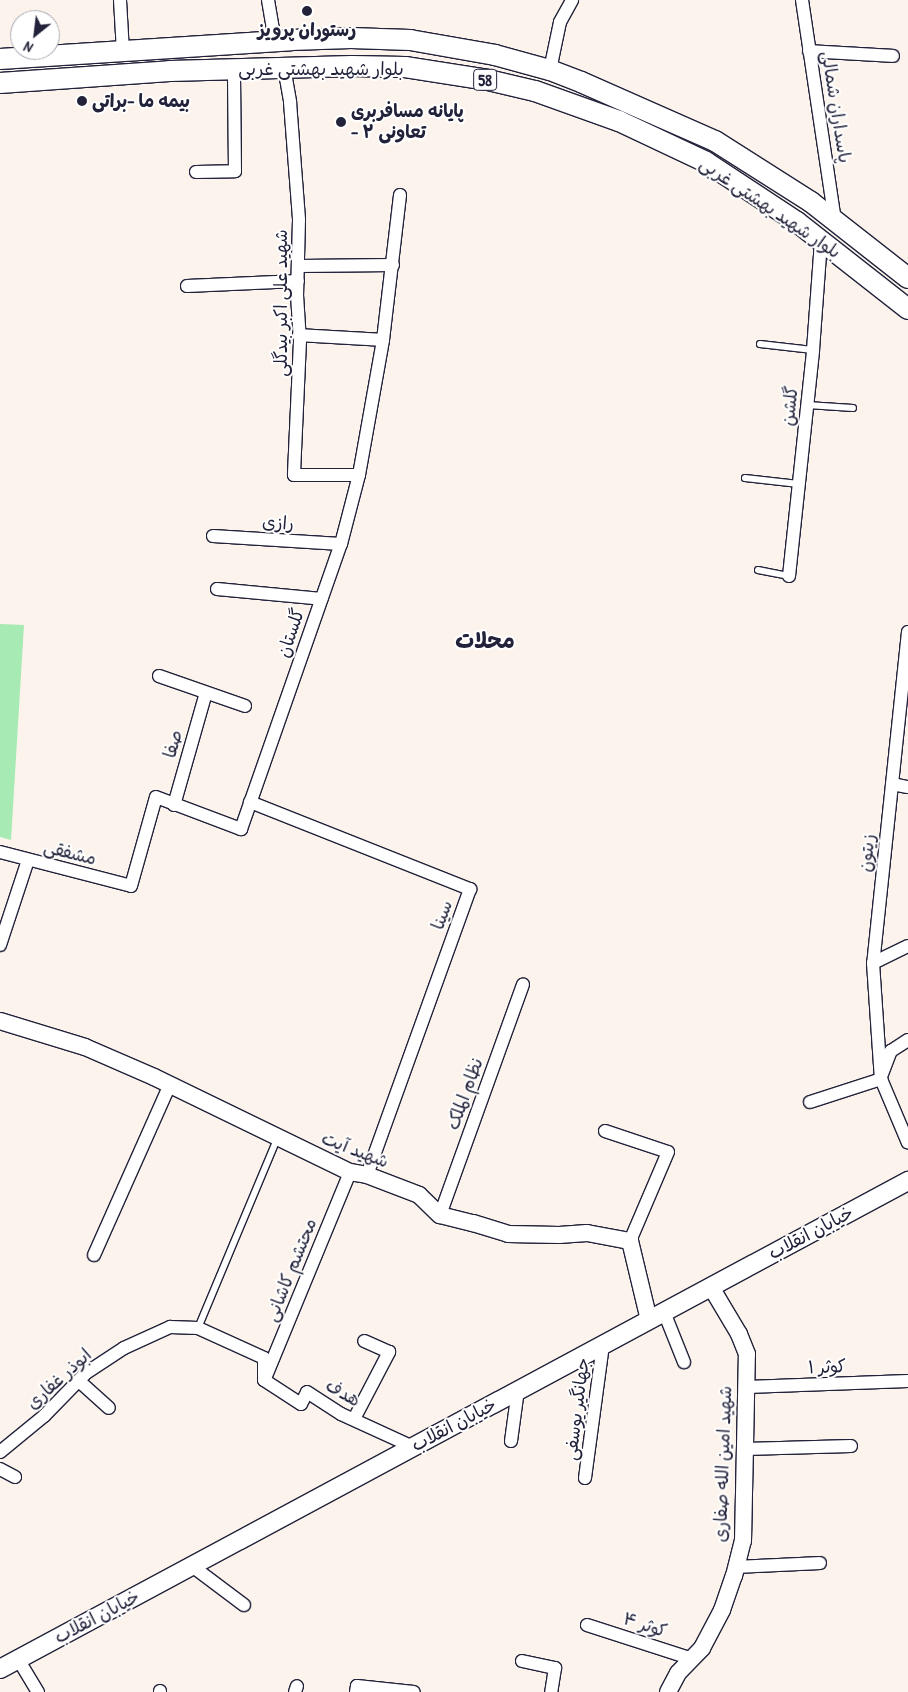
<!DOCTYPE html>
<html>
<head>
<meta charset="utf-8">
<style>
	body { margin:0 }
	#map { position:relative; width:908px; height:1692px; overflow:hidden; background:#fcf4ec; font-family:"Patrick Hand","Playpen Sans Arabic",sans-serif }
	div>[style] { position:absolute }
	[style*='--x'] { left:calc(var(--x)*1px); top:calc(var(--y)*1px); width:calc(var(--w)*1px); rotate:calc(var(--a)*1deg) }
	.green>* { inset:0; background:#a8eab3 }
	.roads { filter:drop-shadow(1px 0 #22223b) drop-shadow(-1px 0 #22223b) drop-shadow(0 1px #22223b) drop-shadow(0 -1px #22223b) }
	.service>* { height:6px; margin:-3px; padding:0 3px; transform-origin:3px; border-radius:3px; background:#fff }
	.minor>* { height:12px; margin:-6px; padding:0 6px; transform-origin:6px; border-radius:6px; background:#fff }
	.tertiary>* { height:16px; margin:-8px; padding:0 8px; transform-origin:8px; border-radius:8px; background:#fff }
	.secondary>* { height:18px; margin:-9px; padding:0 9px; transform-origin:9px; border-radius:9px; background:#fff }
	.primary>* { height:20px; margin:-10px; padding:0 10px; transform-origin:10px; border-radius:10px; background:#fff }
	.dots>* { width:14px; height:14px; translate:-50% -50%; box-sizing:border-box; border:2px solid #fff; border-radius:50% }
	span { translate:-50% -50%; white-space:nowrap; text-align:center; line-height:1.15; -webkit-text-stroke:4px #fff; paint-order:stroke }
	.shield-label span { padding:1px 4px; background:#fff; border:1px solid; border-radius:4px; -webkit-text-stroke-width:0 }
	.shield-label { font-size:16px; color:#22223b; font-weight:700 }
	.poi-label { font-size:18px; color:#22223b; font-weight:700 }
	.left { translate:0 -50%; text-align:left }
	.street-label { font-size:18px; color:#22223b }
	.district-label { font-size:22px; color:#22223b; font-weight:700 }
	.north { position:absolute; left:10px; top:10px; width:50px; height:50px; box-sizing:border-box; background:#fff; border:1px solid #a7a7b1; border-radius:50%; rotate:209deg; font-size:14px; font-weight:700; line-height:20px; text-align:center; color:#22223b }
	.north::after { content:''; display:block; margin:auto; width:18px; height:22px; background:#22223b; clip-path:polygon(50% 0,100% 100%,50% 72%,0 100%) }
</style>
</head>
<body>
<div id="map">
	<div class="green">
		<i style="clip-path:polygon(0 624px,24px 625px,11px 840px,0 837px)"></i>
	</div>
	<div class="roads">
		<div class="service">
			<i style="--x:760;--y:344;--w:53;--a:6.5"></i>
			<i style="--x:807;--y:405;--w:46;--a:3.7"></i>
			<i style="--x:745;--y:478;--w:54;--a:6.3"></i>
			<i style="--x:758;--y:570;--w:32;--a:11"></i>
			<i style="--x:198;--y:1328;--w:205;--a:-67.3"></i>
		</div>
		<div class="minor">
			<i style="--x:120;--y:0;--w:52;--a:86.7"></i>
			<i style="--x:268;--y:0;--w:42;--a:80.3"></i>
			<i style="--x:802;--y:0;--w:222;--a:81.5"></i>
			<i style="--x:809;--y:51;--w:84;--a:3.4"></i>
			<i style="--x:284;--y:67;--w:36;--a:80"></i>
			<i style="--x:290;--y:102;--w:118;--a:85.6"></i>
			<i style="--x:299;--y:220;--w:75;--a:91.5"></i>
			<i style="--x:297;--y:295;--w:46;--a:86.3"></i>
			<i style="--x:300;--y:341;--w:134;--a:92.6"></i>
			<i style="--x:294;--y:475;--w:65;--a:0"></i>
			<i style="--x:550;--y:70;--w:49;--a:-78.2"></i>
			<i style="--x:560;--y:22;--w:25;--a:-61"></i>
			<i style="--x:196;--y:172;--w:39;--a:-1"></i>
			<i style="--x:235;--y:171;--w:102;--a:-90.6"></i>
			<i style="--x:299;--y:266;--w:94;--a:-0.6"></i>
			<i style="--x:187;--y:286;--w:111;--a:-2.6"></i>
			<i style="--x:299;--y:335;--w:84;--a:3.4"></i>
			<i style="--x:213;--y:536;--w:128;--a:3.6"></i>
			<i style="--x:789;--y:576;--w:227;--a:-83.9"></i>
			<i style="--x:813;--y:350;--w:110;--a:-85.8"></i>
			<i style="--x:217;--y:589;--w:105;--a:5.4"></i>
			<i style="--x:908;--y:632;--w:333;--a:96"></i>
			<i style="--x:873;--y:963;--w:116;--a:86.1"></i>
			<i style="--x:881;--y:1079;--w:69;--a:67.1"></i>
			<i style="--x:159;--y:676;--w:91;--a:19.2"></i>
			<i style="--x:892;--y:784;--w:16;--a:11"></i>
			<i style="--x:250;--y:802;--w:237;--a:21.6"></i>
			<i style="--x:470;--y:889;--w:304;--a:109.8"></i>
			<i style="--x:174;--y:805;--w:116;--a:-74.1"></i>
			<i style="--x:0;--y:852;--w:135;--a:14.5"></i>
			<i style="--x:131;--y:886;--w:92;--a:-74.3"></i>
			<i style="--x:156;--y:797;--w:91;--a:20.6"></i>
			<i style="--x:241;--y:829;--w:302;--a:-70.7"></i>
			<i style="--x:341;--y:544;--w:71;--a:-75.4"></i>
			<i style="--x:359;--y:475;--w:137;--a:-79.9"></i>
			<i style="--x:383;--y:340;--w:146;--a:-83.3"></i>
			<i style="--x:0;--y:945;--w:89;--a:-71.8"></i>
			<i style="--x:873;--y:963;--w:39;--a:-26"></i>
			<i style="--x:882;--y:1074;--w:25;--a:-69"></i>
			<i style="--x:891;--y:1051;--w:20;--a:-33"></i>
			<i style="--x:810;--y:1102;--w:75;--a:-17.9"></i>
			<i style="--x:605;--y:1131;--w:66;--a:18.4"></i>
			<i style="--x:668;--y:1152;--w:97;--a:113.1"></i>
			<i style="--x:440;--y:1215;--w:245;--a:-70.2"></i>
			<i style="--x:94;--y:1255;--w:187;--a:-66"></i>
			<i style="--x:664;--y:1312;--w:54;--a:68.2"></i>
			<i style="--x:266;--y:1376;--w:221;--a:-67.6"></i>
			<i style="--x:264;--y:1380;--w:44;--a:33"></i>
			<i style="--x:301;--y:1404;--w:13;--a:-63"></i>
			<i style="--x:307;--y:1392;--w:40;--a:32.9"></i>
			<i style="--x:341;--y:1414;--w:79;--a:24.6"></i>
			<i style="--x:79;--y:1381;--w:40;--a:42"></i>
			<i style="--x:747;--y:1387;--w:161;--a:-2.1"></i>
			<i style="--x:354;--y:1419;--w:76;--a:-62.4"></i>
			<i style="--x:389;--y:1352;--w:27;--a:-156"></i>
			<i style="--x:511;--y:1441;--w:51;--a:-82.2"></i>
			<i style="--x:745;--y:1449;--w:106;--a:-1.6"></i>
			<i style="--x:0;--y:1452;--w:57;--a:-39.3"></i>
			<i style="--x:44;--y:1416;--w:60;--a:-45.7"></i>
			<i style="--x:86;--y:1373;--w:45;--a:-33.3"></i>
			<i style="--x:124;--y:1348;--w:51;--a:-24.5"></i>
			<i style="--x:170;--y:1327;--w:28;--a:2"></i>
			<i style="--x:198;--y:1328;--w:72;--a:24.4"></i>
			<i style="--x:264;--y:1358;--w:22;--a:90"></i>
			<i style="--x:0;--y:1469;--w:17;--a:28"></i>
			<i style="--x:585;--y:1478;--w:134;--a:-82.3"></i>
			<i style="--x:192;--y:1566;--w:65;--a:36.9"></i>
			<i style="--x:736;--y:1567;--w:84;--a:-2.7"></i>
			<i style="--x:587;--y:1625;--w:110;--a:17.9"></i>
			<i style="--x:18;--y:1659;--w:39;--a:59"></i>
			<i style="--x:522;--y:1661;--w:34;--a:12"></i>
			<i style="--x:555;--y:1668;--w:24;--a:99"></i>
			<i style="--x:160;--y:1692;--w:1;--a:-90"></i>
			<i style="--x:295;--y:1692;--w:6;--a:-72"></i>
			<i style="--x:356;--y:1692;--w:6;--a:-81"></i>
			<i style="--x:357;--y:1686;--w:57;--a:6"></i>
		</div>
		<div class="tertiary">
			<i style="--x:0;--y:1021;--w:89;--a:17"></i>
			<i style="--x:85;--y:1047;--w:75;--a:23.5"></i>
			<i style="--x:154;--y:1077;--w:218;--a:25.9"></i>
			<i style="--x:350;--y:1172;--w:17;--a:10"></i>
			<i style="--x:367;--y:1175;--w:56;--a:21"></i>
			<i style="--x:419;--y:1195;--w:29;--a:44"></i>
			<i style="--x:440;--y:1215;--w:34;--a:14"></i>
			<i style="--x:473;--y:1223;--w:37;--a:17"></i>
			<i style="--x:508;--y:1234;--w:51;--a:1.1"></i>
			<i style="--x:559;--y:1235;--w:28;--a:-4"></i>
			<i style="--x:587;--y:1233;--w:44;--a:10.5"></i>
			<i style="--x:630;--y:1241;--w:81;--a:76.5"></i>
			<i style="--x:668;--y:1692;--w:21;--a:-62"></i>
			<i style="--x:678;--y:1673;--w:35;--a:-46"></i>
			<i style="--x:702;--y:1648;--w:43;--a:-62.2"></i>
			<i style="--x:722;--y:1610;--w:36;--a:-71"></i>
			<i style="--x:734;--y:1576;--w:36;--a:-76"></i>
			<i style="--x:743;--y:1541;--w:187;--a:-88.8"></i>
			<i style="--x:747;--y:1354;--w:22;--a:-112"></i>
			<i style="--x:739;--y:1334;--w:55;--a:-120.8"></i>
		</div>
		<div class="secondary">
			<i style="--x:0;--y:1669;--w:1031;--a:-28.26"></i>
		</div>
		<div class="primary">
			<i style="--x:0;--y:59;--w:292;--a:-3.7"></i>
			<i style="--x:291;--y:40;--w:60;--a:-1.9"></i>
			<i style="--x:351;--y:38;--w:59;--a:1.9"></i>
			<i style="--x:410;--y:40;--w:86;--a:10"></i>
			<i style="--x:495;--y:55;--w:57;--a:15.3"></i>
			<i style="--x:550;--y:70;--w:33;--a:21"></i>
			<i style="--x:581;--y:82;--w:146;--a:23.8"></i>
			<i style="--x:715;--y:141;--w:114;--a:32.4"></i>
			<i style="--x:811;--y:202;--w:123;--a:38.1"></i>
			<i style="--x:0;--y:83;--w:170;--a:-4"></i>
			<i style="--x:170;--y:71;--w:182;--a:-1.6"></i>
			<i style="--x:352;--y:66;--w:53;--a:1.1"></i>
			<i style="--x:405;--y:67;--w:84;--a:8.9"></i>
			<i style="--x:488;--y:80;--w:48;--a:13.2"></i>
			<i style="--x:535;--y:91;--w:89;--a:19.7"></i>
			<i style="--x:619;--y:121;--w:96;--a:25.2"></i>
			<i style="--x:706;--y:162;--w:109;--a:33.4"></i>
			<i style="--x:797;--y:222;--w:141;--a:38.1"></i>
		</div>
	</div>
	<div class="dots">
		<i style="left:307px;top:11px;background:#22223b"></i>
		<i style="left:82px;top:101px;background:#22223b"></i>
		<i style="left:341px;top:122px;background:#22223b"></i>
	</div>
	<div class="shield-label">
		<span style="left:485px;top:80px">58</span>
	</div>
	<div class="poi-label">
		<span style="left:307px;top:30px">رستوران پرویز</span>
		<span class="left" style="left:92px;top:101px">بیمه ما -براتی</span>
		<span class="left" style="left:351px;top:122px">پایانه مسافربری<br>- تعاونی ۲</span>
	</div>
	<div class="street-label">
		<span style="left:321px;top:69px">بلوار شهید بهشتی غربی</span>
		<span style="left:836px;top:107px;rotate:81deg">پاسداران شمالی</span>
		<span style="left:770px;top:208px;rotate:34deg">بلوار شهید بهشتی غربی</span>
		<span style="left:281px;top:303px;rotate:-90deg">شهید علی اکبر بیدگلی</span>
		<span style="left:790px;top:406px;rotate:-84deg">گلشن</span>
		<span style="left:278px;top:523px;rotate:3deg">رازی</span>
		<span style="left:291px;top:633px;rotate:-71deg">گلستان</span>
		<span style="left:173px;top:744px;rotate:-74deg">صفا</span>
		<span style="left:70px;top:853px;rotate:14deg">مشفقی</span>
		<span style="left:867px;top:853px;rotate:-84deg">زیتون</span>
		<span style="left:442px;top:915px;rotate:-70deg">سینا</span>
		<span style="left:465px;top:1094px;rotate:-70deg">نظام الملک</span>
		<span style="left:355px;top:1150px;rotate:21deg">شهید آیت</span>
		<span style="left:811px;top:1233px;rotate:-28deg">خیابان انقلاب</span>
		<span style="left:291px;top:1270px;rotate:-68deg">محتشم کاشانی</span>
		<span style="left:827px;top:1367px;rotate:-2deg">کوثر ۱</span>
		<span style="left:59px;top:1379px;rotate:-42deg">ابوذر غفاری</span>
		<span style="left:343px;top:1393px;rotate:30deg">هدف</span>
		<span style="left:577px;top:1409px;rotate:-83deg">جهانگیر یوسفی</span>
		<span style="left:454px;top:1425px;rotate:-28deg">خیابان انقلاب</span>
		<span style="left:723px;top:1464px;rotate:-88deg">شهید امین الله صفاری</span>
		<span style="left:97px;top:1617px;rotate:-28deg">خیابان انقلاب</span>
		<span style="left:645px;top:1625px;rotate:18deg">کوثر ۴</span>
	</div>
	<div class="district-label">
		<span style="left:485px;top:641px">محلات</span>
	</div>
	<div class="north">N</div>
</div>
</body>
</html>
